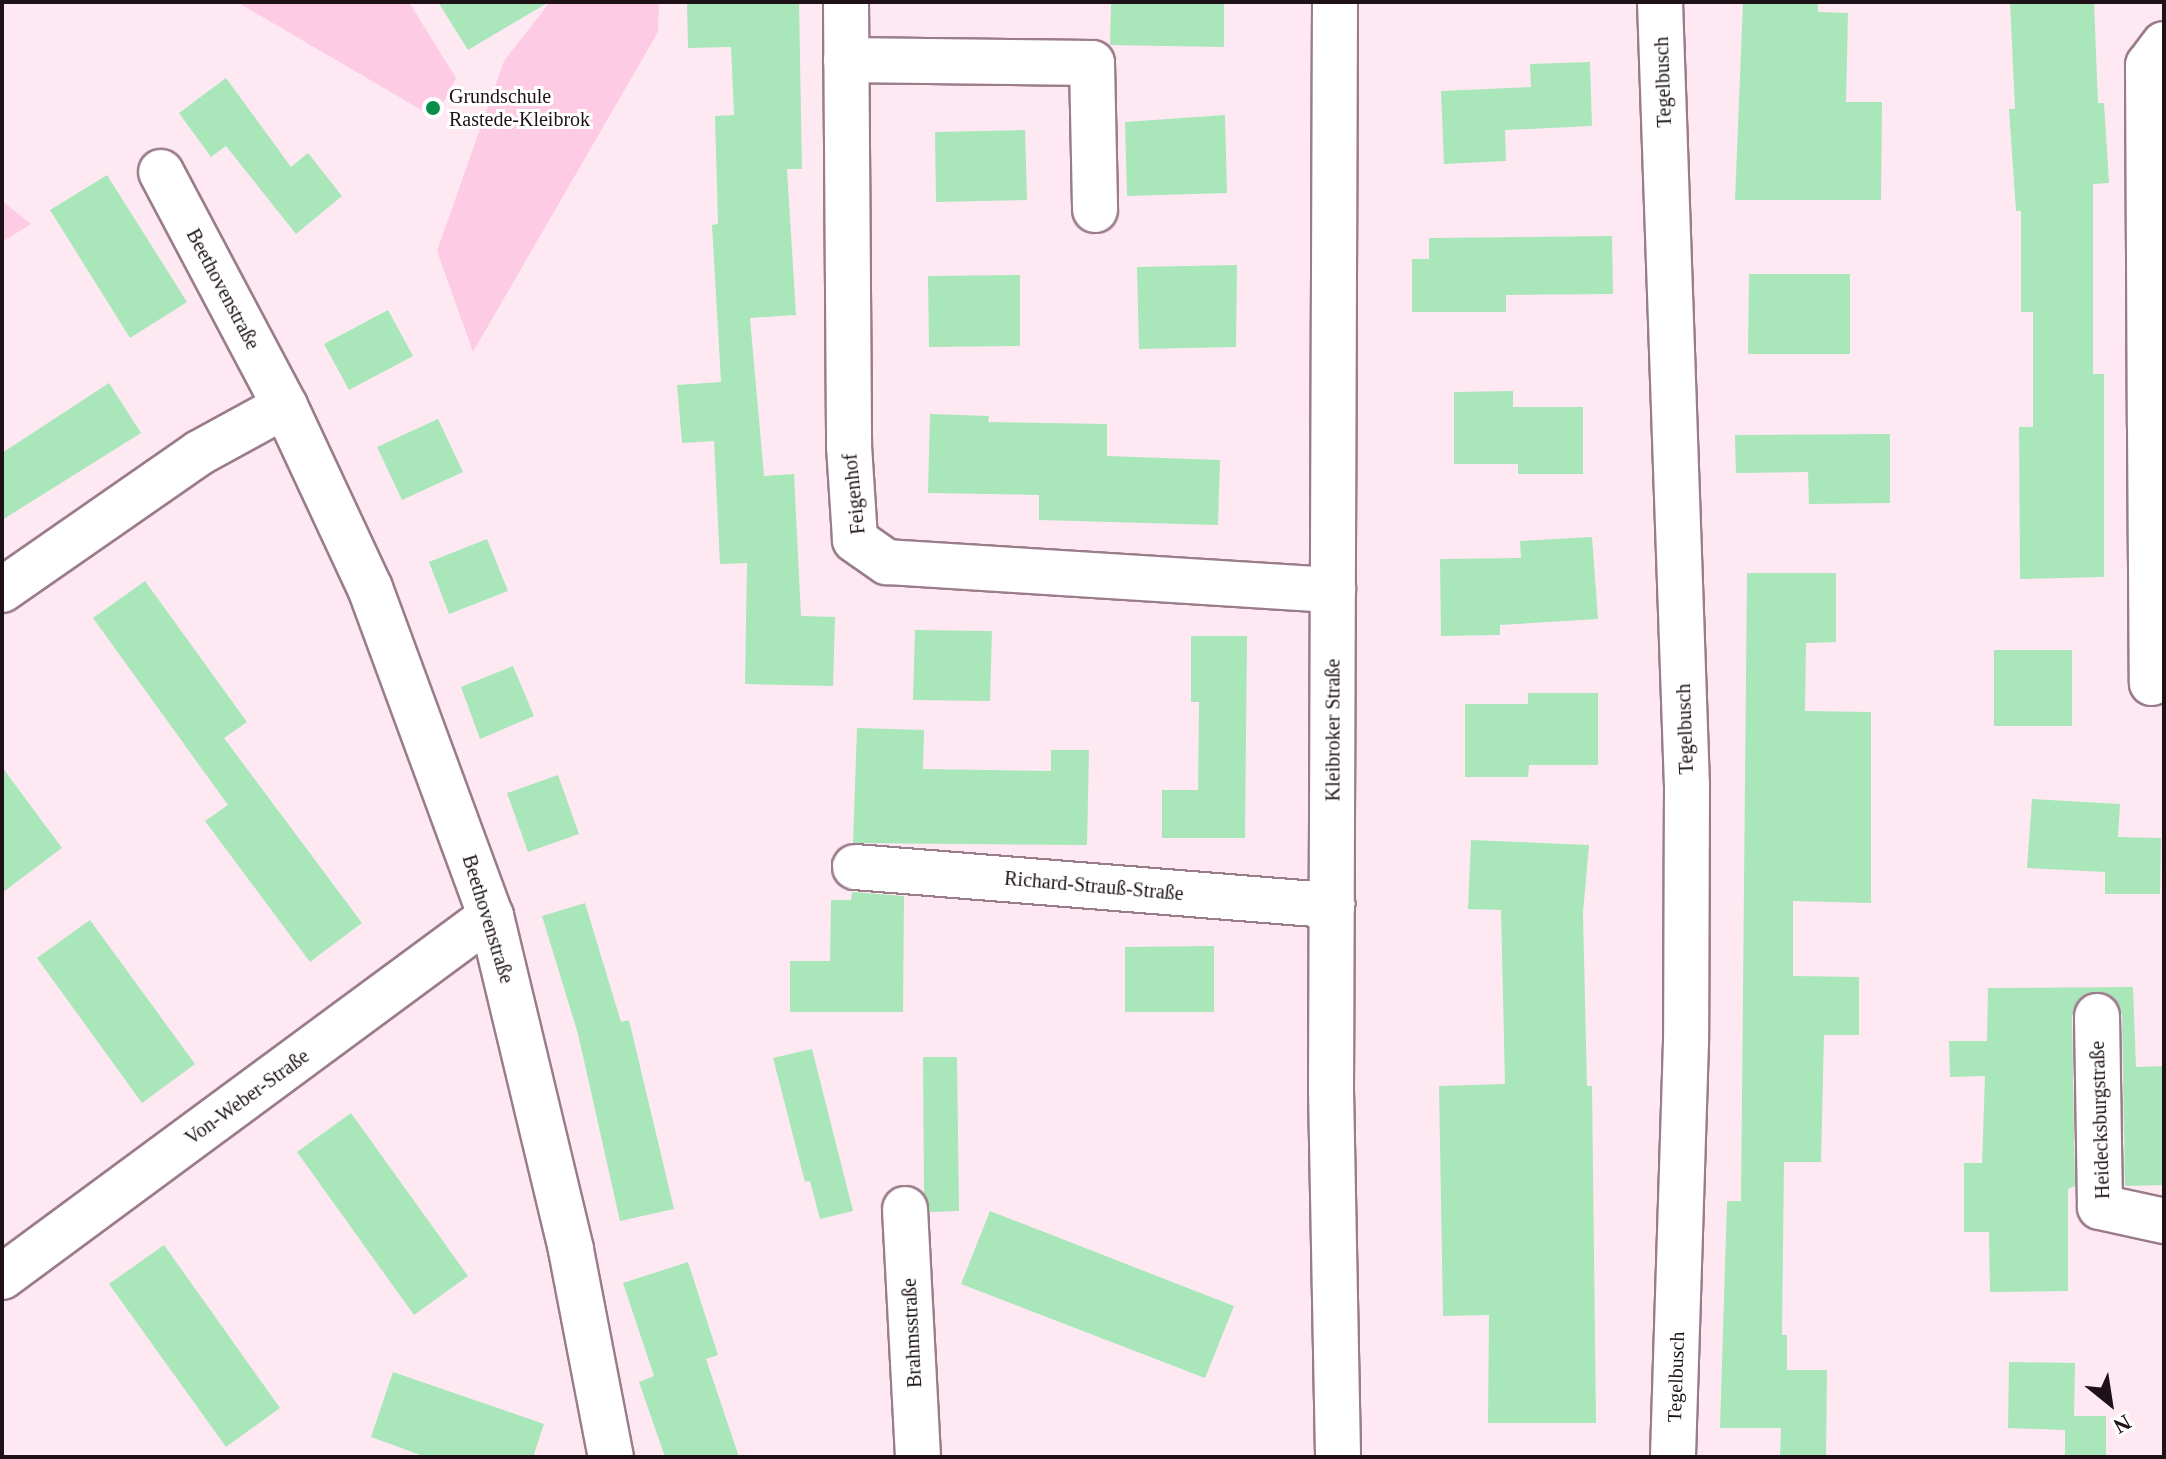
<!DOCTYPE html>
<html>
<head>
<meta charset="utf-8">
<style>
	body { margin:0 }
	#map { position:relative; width:2166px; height:1459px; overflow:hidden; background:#fee9f3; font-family:Georgia,serif }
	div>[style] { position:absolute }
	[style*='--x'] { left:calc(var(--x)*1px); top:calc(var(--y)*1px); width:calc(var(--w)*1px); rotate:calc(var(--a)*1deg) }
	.green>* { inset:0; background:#fdcce4 }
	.building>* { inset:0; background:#a9e6ba }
	.roads { filter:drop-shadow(2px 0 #9b7c8b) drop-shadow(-2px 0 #9b7c8b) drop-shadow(0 2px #9b7c8b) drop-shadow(0 -2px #9b7c8b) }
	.minor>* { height:44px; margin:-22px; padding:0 22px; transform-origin:22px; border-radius:22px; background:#fff }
	.dots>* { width:22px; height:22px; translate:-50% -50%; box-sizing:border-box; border:4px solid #fff; border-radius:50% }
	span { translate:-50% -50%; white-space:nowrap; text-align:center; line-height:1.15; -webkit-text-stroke:6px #fff; paint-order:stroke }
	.street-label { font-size:20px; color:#1e1218 }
	.poi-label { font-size:20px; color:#1e1218 }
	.left { translate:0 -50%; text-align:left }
	.frame { position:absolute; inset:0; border:4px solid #1e1218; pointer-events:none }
	.north { position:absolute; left:2070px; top:1363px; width:80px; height:80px; -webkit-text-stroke:6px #fff; paint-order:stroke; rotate:150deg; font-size:22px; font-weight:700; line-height:32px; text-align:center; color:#1e1218 }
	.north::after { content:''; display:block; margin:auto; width:28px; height:36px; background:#1e1218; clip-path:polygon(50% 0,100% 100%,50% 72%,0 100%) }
</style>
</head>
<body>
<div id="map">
	<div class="green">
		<i style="clip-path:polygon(237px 2px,409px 2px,456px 78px,435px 118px)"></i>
		<i style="clip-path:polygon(550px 2px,659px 2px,658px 32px,473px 352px,437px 251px,504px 61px)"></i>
		<i style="clip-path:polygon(2px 201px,31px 224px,2px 242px)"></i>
	</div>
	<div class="building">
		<i style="clip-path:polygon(438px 2px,549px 2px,468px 50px)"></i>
		<i style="clip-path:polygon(687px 2px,799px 2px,802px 169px,787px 169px,796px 315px,750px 318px,764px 476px,794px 474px,801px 616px,835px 617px,833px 686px,745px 684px,747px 563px,720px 564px,714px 441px,682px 443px,677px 385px,721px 382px,712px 225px,718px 224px,715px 116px,734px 115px,731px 47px,688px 48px)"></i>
		<i style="clip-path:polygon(1111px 2px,1224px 2px,1224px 47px,1110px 45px)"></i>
		<i style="clip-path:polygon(1743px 2px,1818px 2px,1818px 12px,1848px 13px,1846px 102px,1882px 102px,1881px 200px,1735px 200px)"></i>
		<i style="clip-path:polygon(2010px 2px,2094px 2px,2098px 103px,2104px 103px,2109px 183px,2093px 184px,2093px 374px,2104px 374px,2104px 577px,2020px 579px,2019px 427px,2033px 427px,2033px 312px,2021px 312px,2021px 211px,2016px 211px,2009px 109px,2015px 109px)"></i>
		<i style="clip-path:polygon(1590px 62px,1592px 126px,1505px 130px,1506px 161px,1444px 164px,1441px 91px,1531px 87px,1530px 64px)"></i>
		<i style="clip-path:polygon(226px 78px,291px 167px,308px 153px,342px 196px,296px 234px,226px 146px,211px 157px,179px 113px)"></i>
		<i style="clip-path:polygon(1225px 115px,1227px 193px,1127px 196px,1125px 122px)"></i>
		<i style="clip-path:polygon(1025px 130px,1027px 200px,936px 202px,935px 132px)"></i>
		<i style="clip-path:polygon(107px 175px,187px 302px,130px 338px,50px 210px)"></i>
		<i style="clip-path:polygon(1612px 236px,1613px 294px,1506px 295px,1506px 312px,1412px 312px,1412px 259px,1429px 259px,1429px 238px)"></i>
		<i style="clip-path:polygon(1237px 265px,1236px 347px,1139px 349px,1137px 267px)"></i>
		<i style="clip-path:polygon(1749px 274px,1850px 274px,1850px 354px,1748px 354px)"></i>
		<i style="clip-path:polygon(1020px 275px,1020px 346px,929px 347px,928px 276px)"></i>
		<i style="clip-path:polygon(388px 310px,413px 356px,349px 390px,324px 344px)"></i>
		<i style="clip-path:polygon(109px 383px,141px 433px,2px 520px,2px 453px)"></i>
		<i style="clip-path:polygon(1513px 391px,1513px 407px,1583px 407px,1583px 474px,1518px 474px,1518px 464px,1454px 464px,1454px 392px)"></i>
		<i style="clip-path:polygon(930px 414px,989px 416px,988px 422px,1107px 424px,1107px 456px,1220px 460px,1218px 525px,1039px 520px,1039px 495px,928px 493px)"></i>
		<i style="clip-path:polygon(438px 419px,463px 472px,402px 500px,377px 447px)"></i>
		<i style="clip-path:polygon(1890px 434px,1890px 503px,1809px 504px,1808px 472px,1736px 473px,1735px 435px)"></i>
		<i style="clip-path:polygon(1592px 537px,1598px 619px,1500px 625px,1500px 635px,1441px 636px,1440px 559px,1521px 558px,1520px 541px)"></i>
		<i style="clip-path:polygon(487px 539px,508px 591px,449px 614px,429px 562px)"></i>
		<i style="clip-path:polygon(1747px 573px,1836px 573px,1836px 642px,1806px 643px,1805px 711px,1871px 712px,1871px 903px,1793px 901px,1793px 976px,1859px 977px,1859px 1035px,1824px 1035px,1821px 1162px,1784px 1162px,1782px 1335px,1787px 1335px,1787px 1370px,1827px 1370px,1826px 1457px,1780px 1457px,1781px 1428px,1720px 1428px,1727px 1201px,1741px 1201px)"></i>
		<i style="clip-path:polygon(145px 581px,247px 722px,224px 738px,362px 923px,310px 962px,205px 821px,228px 805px,93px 618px)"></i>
		<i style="clip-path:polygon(915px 630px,992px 631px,990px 701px,913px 700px)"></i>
		<i style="clip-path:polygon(1191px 636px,1247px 636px,1245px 838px,1162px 838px,1162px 790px,1198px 790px,1199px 702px,1191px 702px)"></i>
		<i style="clip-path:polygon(1994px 650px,2072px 650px,2072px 726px,1994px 726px)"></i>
		<i style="clip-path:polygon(513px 666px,534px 716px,480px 739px,461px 687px)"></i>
		<i style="clip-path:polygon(1528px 693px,1598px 693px,1598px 765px,1529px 765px,1528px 777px,1465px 777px,1465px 704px,1528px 704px)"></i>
		<i style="clip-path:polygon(857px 728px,924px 730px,923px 769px,1051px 771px,1051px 750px,1089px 750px,1087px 845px,853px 843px)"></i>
		<i style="clip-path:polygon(2px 767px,62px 848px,2px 893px)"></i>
		<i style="clip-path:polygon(558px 775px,579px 834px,528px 852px,507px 793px)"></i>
		<i style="clip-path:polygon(2032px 799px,2120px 804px,2118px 837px,2161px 838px,2160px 894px,2105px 894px,2105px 872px,2027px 868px)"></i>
		<i style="clip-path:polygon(1471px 840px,1589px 845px,1583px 913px,1587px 1086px,1592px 1086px,1596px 1423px,1488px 1423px,1489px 1315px,1443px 1316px,1439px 1086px,1505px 1084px,1501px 910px,1468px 909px)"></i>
		<i style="clip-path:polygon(852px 892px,904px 896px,903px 1012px,790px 1012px,790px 961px,830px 961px,831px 900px,851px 900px)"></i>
		<i style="clip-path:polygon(585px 903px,621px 1022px,629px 1020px,674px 1209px,620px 1221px,578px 1034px,542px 916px)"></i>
		<i style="clip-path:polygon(90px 920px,195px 1064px,142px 1103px,37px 958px)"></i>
		<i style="clip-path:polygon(1214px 946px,1214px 1012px,1125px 1012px,1125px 947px)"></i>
		<i style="clip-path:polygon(2133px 987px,2136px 1067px,2164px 1066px,2164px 1185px,2125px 1186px,2122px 1015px,2108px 994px,2085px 994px,2072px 1016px,2075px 1186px,2068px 1189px,2068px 1291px,1990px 1292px,1989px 1232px,1964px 1232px,1964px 1163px,1982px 1163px,1985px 1076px,1950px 1077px,1949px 1041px,1987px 1041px,1988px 988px)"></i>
		<i style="clip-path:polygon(812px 1049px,853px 1211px,820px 1219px,810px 1181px,805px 1182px,773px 1058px)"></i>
		<i style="clip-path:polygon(923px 1057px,957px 1057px,959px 1211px,930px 1212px,924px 1194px)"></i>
		<i style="clip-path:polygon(351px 1113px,468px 1276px,414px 1315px,297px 1152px)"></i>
		<i style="clip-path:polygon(990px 1211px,1234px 1306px,1205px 1378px,961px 1284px)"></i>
		<i style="clip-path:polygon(164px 1245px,280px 1408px,226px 1447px,109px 1284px)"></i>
		<i style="clip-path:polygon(688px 1262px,718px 1355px,706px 1359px,739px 1457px,665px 1457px,639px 1382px,654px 1376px,623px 1283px)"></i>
		<i style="clip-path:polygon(2009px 1362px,2075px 1363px,2074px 1416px,2106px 1416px,2106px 1457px,2065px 1457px,2065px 1430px,2008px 1428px)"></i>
		<i style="clip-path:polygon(393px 1372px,544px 1424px,533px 1457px,426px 1457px,371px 1437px)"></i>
	</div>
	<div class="roads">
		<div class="minor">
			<i style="--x:846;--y:2;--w:444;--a:89.6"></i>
			<i style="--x:849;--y:446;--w:94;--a:86.3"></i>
			<i style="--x:855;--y:540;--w:39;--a:35"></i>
			<i style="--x:887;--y:562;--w:447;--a:3.6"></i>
			<i style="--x:1335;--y:2;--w:1088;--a:90.21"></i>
			<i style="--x:1331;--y:1090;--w:367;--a:88.9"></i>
			<i style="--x:1660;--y:2;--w:783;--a:88.03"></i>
			<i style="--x:1687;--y:785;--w:257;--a:90.2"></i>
			<i style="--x:1686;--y:1042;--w:415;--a:91.8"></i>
			<i style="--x:2164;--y:44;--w:26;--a:127"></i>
			<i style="--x:2148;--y:65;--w:361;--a:89.7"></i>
			<i style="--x:2150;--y:426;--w:14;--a:4"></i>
			<i style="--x:846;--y:60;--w:246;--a:0.7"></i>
			<i style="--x:1092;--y:63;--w:147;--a:88.8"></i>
			<i style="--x:161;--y:172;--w:265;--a:62.1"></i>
			<i style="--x:2150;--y:426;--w:257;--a:89.6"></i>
			<i style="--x:2;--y:590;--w:240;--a:-34.8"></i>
			<i style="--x:199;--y:453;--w:98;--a:-28.7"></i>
			<i style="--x:285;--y:406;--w:201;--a:65"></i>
			<i style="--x:370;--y:588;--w:350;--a:69.8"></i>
			<i style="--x:491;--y:916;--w:343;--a:76.5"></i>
			<i style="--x:571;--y:1250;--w:211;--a:79.1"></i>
			<i style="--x:855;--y:867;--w:479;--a:4.6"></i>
			<i style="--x:2097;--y:1016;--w:191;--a:89.1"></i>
			<i style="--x:2100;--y:1207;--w:66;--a:12.3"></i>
			<i style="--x:905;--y:1209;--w:248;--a:87"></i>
			<i style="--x:2;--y:1277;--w:608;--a:-36.44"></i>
		</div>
	</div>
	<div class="dots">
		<i style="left:433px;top:108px;background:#0a8e4c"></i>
	</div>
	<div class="street-label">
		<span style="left:1663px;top:82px;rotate:-92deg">Tegelbusch</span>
		<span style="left:223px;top:289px;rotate:62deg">Beethovenstraße</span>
		<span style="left:854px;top:494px;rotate:-96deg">Feigenhof</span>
		<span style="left:1685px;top:729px;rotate:-92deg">Tegelbusch</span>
		<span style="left:1333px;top:730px;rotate:-90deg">Kleibroker Straße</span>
		<span style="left:1094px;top:886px;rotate:5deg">Richard-Strauß-Straße</span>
		<span style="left:488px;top:919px;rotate:73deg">Beethovenstraße</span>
		<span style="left:247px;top:1097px;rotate:-36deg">Von-Weber-Straße</span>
		<span style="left:2100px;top:1120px;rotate:-92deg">Heidecksburgstraße</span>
		<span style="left:912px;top:1333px;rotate:-93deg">Brahmsstraße</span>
		<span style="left:1676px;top:1377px;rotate:-88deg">Tegelbusch</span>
	</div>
	<div class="poi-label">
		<span class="left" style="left:449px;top:108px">Grundschule<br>Rastede-Kleibrok</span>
	</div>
	<div class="frame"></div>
	<div class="north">N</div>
</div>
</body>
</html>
